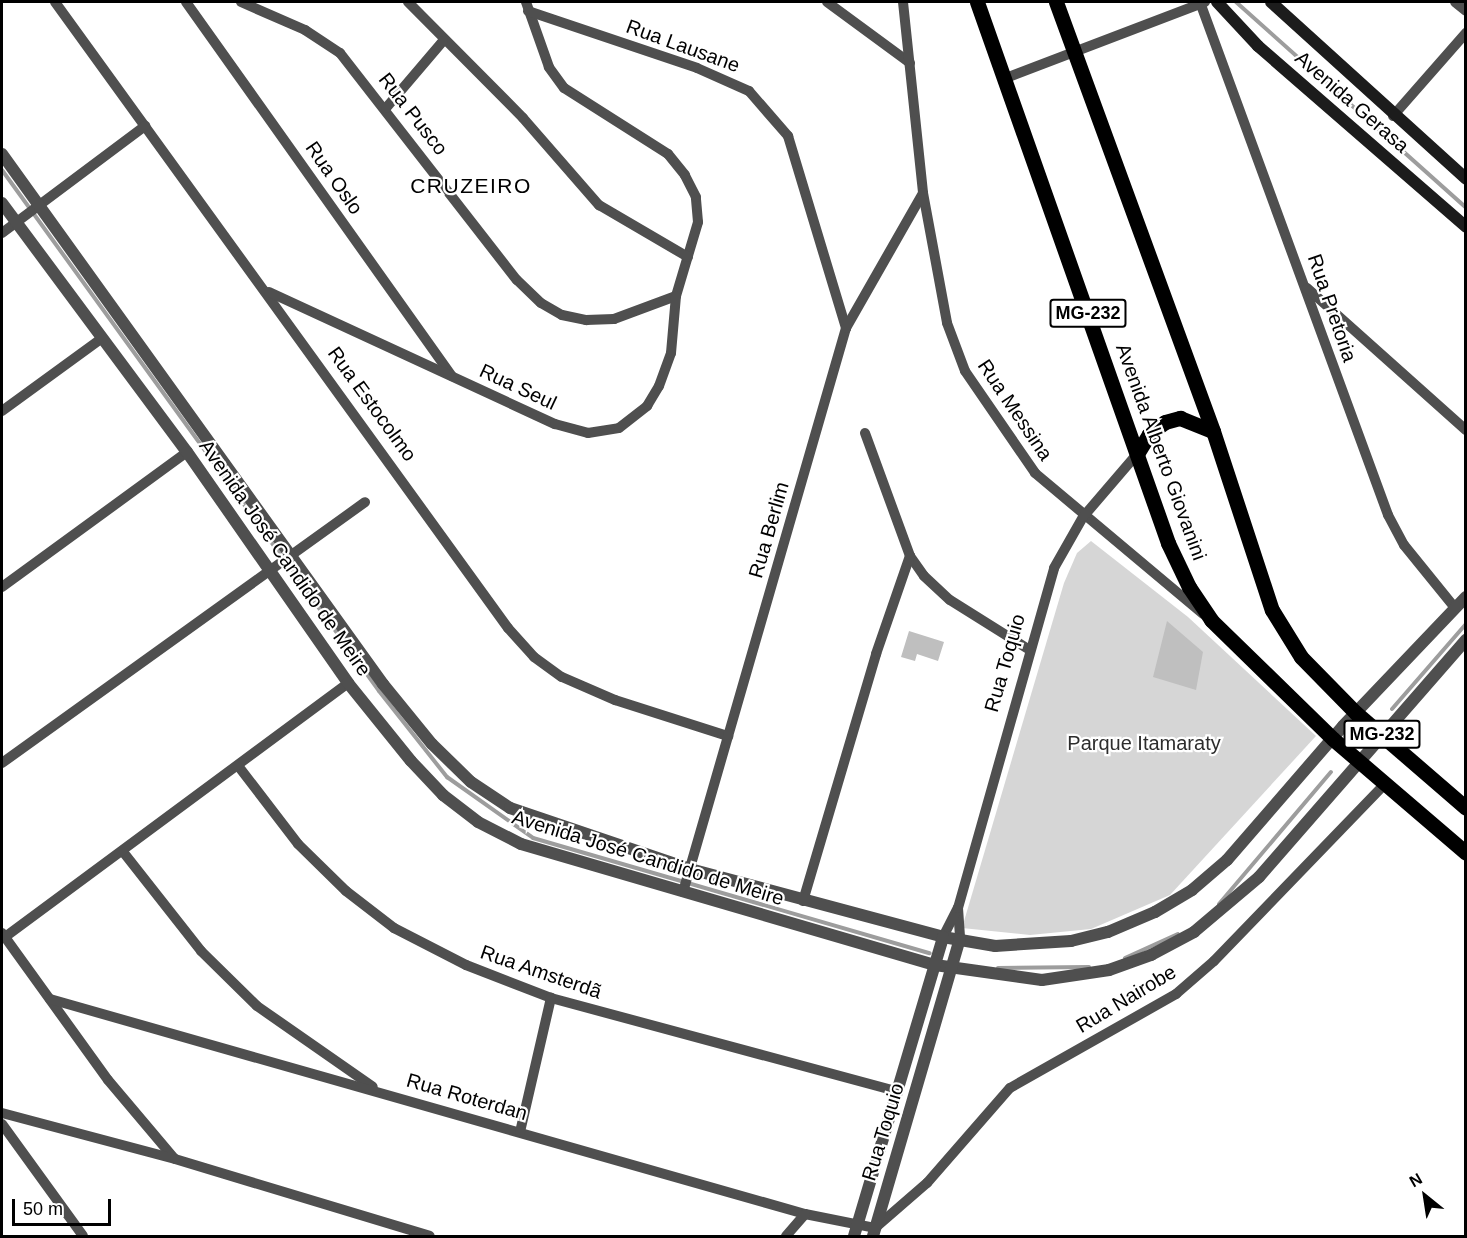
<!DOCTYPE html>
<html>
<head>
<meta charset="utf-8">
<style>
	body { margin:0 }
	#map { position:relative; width:1467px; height:1238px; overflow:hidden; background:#fff; font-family:Helvetica,sans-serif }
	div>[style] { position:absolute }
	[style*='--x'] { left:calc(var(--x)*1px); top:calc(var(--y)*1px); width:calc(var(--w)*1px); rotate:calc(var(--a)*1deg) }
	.green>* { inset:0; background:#d6d6d6 }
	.stream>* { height:4px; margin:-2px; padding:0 2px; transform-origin:2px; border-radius:2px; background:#9d9d9d }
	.building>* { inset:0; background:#bfbfbf }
	.minor>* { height:10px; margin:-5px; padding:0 5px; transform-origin:5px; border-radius:5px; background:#4f4f4f }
	.tertiary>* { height:12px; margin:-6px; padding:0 6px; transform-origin:6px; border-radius:6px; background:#4f4f4f }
	.secondary>* { height:12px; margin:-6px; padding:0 6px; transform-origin:6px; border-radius:6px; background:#1c1c1c }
	.primary>* { height:15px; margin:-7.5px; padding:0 7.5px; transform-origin:7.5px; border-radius:7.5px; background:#000 }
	span { translate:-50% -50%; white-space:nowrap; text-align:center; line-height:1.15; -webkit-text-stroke:4.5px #fff; paint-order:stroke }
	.shield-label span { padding:2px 4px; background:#fff; border:2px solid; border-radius:4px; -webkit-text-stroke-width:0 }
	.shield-label { font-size:18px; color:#000; font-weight:700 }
	.street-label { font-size:20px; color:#000 }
	.park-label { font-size:20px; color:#2d2d2d }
	.neighbourhood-label { font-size:21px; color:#000; letter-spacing:1.5px }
	.frame { position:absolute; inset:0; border:3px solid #000; pointer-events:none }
	.north { position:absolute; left:1395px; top:1166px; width:60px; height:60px; -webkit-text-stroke:4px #fff; paint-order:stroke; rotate:330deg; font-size:16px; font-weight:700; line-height:24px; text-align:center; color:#000 }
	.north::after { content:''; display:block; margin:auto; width:21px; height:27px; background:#000; clip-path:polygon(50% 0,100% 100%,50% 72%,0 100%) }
	.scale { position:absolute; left:12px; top:1199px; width:99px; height:27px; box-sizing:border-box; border:3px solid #000; border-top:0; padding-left:8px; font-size:18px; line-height:21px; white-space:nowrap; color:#000; -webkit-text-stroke:4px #fff; paint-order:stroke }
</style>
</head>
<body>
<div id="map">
	<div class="green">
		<i style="clip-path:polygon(1091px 541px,1188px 617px,1316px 736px,1170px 895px,1091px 929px,1030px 935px,962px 928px,1064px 583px,1077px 553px)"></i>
	</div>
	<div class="stream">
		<i style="--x:1236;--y:2;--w:309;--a:41.8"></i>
		<i style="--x:2;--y:170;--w:643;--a:54.11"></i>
		<i style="--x:379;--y:691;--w:110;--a:51.7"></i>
		<i style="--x:447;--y:777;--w:105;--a:35.3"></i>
		<i style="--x:533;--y:838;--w:413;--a:16.2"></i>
		<i style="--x:1392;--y:709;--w:113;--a:-49"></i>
		<i style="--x:1219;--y:904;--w:173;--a:-49.7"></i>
		<i style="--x:1125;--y:958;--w:58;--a:-24.4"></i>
		<i style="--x:998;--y:968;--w:91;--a:-0.6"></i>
	</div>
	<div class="building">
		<i style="clip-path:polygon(1167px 621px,1203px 652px,1196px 690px,1153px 677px)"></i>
		<i style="clip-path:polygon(909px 631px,944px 642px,938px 661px,917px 654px,915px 661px,901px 657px)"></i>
	</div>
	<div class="minor">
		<i style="--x:55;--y:2;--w:773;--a:54.11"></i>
		<i style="--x:508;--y:628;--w:39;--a:48"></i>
		<i style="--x:534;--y:657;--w:34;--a:36"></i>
		<i style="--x:562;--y:677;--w:58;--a:23.5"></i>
		<i style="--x:615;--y:700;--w:119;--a:17.7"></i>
		<i style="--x:186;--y:2;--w:459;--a:54.6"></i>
		<i style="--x:241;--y:2;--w:70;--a:23.6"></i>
		<i style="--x:305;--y:30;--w:42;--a:33.3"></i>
		<i style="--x:340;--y:53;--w:288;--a:52.1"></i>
		<i style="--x:517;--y:280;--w:33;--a:44"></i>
		<i style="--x:541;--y:303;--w:24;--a:30"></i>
		<i style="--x:562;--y:315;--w:25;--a:12"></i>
		<i style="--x:586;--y:320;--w:28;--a:-2"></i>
		<i style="--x:614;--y:319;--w:66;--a:-20.4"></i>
		<i style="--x:676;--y:296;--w:77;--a:-73.4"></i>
		<i style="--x:698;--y:222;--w:25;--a:-95"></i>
		<i style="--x:696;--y:197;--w:25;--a:-117"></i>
		<i style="--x:685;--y:175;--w:27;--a:-129"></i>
		<i style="--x:668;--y:154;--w:123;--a:-147.6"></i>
		<i style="--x:564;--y:88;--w:26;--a:-126"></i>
		<i style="--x:549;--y:67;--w:69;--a:-109.5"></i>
		<i style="--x:408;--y:2;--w:163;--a:45.2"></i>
		<i style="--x:523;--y:118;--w:116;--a:48.9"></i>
		<i style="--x:599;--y:205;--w:103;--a:30.3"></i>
		<i style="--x:827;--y:2;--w:103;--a:36.3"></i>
		<i style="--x:903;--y:2;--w:192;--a:84"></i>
		<i style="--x:923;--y:193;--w:132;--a:79.5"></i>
		<i style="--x:947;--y:323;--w:51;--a:69.4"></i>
		<i style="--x:965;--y:371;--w:124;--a:55.5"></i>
		<i style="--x:1035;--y:473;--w:219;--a:40"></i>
		<i style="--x:1455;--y:2;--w:14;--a:39"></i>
		<i style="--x:1201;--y:5;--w:543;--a:69.86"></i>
		<i style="--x:1388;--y:515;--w:34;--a:62"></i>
		<i style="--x:1404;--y:545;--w:81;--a:51"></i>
		<i style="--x:528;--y:11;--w:178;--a:18.6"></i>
		<i style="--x:697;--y:68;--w:57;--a:23.9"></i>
		<i style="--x:749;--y:91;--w:60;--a:49.1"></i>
		<i style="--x:788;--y:136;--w:201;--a:73.2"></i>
		<i style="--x:1006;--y:78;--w:213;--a:-20.9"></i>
		<i style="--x:386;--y:108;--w:88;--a:-49.6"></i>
		<i style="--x:1393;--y:116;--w:111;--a:-48.7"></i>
		<i style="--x:2;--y:233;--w:179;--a:-36.8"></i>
		<i style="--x:1307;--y:288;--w:213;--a:41.8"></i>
		<i style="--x:269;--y:292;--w:315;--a:24.8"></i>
		<i style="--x:555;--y:424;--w:34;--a:15"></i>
		<i style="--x:588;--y:433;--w:31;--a:-9"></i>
		<i style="--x:619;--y:428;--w:36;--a:-38"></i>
		<i style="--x:647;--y:406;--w:23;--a:-59"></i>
		<i style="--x:659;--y:386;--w:35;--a:-70"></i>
		<i style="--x:671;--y:353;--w:57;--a:-85"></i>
		<i style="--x:2;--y:411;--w:124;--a:-36.1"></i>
		<i style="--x:865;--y:433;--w:131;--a:69.9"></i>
		<i style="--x:910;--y:556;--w:24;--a:55"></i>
		<i style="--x:924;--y:576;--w:35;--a:43"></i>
		<i style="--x:950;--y:600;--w:92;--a:32.1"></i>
		<i style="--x:2;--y:587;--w:229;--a:-36.1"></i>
		<i style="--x:2;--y:763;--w:447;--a:-35.7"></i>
		<i style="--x:239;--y:767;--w:97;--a:52.5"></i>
		<i style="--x:298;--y:844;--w:67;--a:44.4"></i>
		<i style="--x:346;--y:891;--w:61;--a:37.6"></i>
		<i style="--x:394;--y:928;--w:81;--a:27.2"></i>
		<i style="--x:466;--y:965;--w:91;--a:21.2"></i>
		<i style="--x:551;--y:998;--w:360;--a:15.1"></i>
		<i style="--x:124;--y:853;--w:125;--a:51.8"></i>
		<i style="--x:201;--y:951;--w:78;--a:44.5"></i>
		<i style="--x:257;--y:1006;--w:141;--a:34.9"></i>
		<i style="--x:683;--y:892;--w:587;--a:-73.88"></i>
		<i style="--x:846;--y:328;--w:155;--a:-60.3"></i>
		<i style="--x:803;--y:901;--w:258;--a:-73.5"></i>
		<i style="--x:876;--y:654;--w:104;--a:-70.9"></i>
		<i style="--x:958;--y:908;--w:31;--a:86"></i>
		<i style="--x:2;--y:933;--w:181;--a:54.2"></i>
		<i style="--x:108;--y:1080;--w:102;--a:49.8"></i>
		<i style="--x:5;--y:937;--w:427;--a:-36.5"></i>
		<i style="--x:943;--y:937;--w:33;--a:-63"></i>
		<i style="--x:958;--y:908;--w:353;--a:-74.2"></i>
		<i style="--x:1054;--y:568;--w:59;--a:-60.4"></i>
		<i style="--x:1083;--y:517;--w:83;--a:-49.4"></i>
		<i style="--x:50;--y:999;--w:785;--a:15.9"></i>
		<i style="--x:805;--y:1214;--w:71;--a:11.3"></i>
		<i style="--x:875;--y:1228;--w:69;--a:-40.9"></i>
		<i style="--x:927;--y:1183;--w:126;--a:-48.9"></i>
		<i style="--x:1010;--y:1088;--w:191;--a:-29.5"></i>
		<i style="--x:1176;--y:994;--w:50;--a:-41"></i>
		<i style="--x:1214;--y:961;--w:246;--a:-46"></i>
		<i style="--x:2;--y:1113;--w:179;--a:14.9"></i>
		<i style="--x:175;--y:1159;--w:266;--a:16.8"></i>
		<i style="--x:2;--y:1124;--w:138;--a:54.1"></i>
		<i style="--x:520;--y:1132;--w:138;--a:-77"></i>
		<i style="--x:786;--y:1236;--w:29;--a:-49"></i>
	</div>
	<div class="tertiary">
		<i style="--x:2;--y:154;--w:653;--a:54.29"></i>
		<i style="--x:383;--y:684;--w:77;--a:50.8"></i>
		<i style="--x:432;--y:744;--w:54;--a:44.3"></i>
		<i style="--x:471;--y:782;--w:47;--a:33.7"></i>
		<i style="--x:510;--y:808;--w:190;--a:18.7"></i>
		<i style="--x:690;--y:869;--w:262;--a:15"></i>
		<i style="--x:943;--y:937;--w:53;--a:9.8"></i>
		<i style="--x:995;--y:946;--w:76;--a:-3.8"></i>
		<i style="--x:1071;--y:941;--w:38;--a:-14"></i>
		<i style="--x:1108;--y:932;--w:51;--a:-23.1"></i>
		<i style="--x:1155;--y:912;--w:43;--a:-30.7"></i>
		<i style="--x:1192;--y:890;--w:46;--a:-40.6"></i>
		<i style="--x:1227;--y:860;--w:177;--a:-49.1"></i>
		<i style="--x:1343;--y:726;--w:178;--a:-46.4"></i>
		<i style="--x:2;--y:203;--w:310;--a:53.4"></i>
		<i style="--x:187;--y:452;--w:282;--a:55.1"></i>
		<i style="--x:348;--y:683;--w:100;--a:51.1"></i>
		<i style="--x:411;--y:761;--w:47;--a:46.7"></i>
		<i style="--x:443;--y:795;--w:44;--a:37.6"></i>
		<i style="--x:478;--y:822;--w:48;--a:27.1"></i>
		<i style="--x:521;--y:844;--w:431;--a:16.3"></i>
		<i style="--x:935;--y:965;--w:108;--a:8"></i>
		<i style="--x:1042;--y:980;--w:68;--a:-8.5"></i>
		<i style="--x:1109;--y:970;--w:45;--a:-19.7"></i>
		<i style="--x:1151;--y:955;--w:49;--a:-28.1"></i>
		<i style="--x:1194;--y:932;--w:85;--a:-40.2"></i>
		<i style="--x:1259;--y:877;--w:315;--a:-48.9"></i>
		<i style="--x:854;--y:1236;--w:312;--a:-73.4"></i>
		<i style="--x:873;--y:1236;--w:309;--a:-73.7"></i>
	</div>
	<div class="secondary">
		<i style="--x:1217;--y:2;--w:60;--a:47"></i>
		<i style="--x:1258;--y:46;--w:276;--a:41"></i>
		<i style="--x:1271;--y:2;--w:263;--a:42.2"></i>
	</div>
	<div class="primary">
		<i style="--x:977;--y:2;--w:574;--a:70.55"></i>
		<i style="--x:1168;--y:543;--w:49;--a:64.5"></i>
		<i style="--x:1189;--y:587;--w:40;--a:56"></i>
		<i style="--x:1211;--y:620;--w:170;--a:44.3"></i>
		<i style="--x:1333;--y:739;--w:175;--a:40.6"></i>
		<i style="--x:1056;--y:2;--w:457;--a:69.9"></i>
		<i style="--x:1213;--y:431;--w:188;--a:71.8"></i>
		<i style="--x:1272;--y:610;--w:55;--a:58.3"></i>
		<i style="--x:1301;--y:657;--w:78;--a:45.5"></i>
		<i style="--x:1356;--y:713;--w:145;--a:40.8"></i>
		<i style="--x:1137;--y:454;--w:23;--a:-59"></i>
		<i style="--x:1149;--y:434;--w:20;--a:-37"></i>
		<i style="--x:1165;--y:422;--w:16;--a:-15"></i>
		<i style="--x:1180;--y:418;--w:35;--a:22"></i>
	</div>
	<div class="shield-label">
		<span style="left:1088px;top:313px">MG-232</span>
		<span style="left:1382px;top:734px">MG-232</span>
	</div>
	<div class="street-label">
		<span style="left:683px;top:46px;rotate:20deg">Rua Lausane</span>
		<span style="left:1352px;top:102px;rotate:41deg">Avenida Gerasa</span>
		<span style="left:413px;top:114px;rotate:52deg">Rua Pusco</span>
		<span style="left:334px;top:178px;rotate:55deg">Rua Oslo</span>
		<span style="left:1332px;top:308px;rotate:71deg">Rua Pretoria</span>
		<span style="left:518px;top:387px;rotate:25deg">Rua Seul</span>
		<span style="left:372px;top:404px;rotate:54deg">Rua Estocolmo</span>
		<span style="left:1015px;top:410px;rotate:56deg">Rua Messina</span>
		<span style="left:1161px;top:452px;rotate:70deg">Avenida Alberto Giovanini</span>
		<span style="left:769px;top:530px;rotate:-74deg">Rua Berlim</span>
		<span style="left:285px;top:558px;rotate:55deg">Avenida José Candido de Meire</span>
		<span style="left:1005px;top:663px;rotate:-74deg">Rua Toquio</span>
		<span style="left:648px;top:858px;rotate:17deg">Avenida José Candido de Meire</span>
		<span style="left:541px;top:972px;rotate:19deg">Rua Amsterdã</span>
		<span style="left:1126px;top:999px;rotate:-31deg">Rua Nairobe</span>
		<span style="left:467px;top:1097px;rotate:16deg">Rua Roterdan</span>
		<span style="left:883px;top:1132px;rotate:-73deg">Rua Toquio</span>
	</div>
	<div class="park-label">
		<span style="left:1144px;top:743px">Parque Itamaraty</span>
	</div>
	<div class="neighbourhood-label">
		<span style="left:471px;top:186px">CRUZEIRO</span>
	</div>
	<div class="frame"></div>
	<div class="north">N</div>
	<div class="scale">50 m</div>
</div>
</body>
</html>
